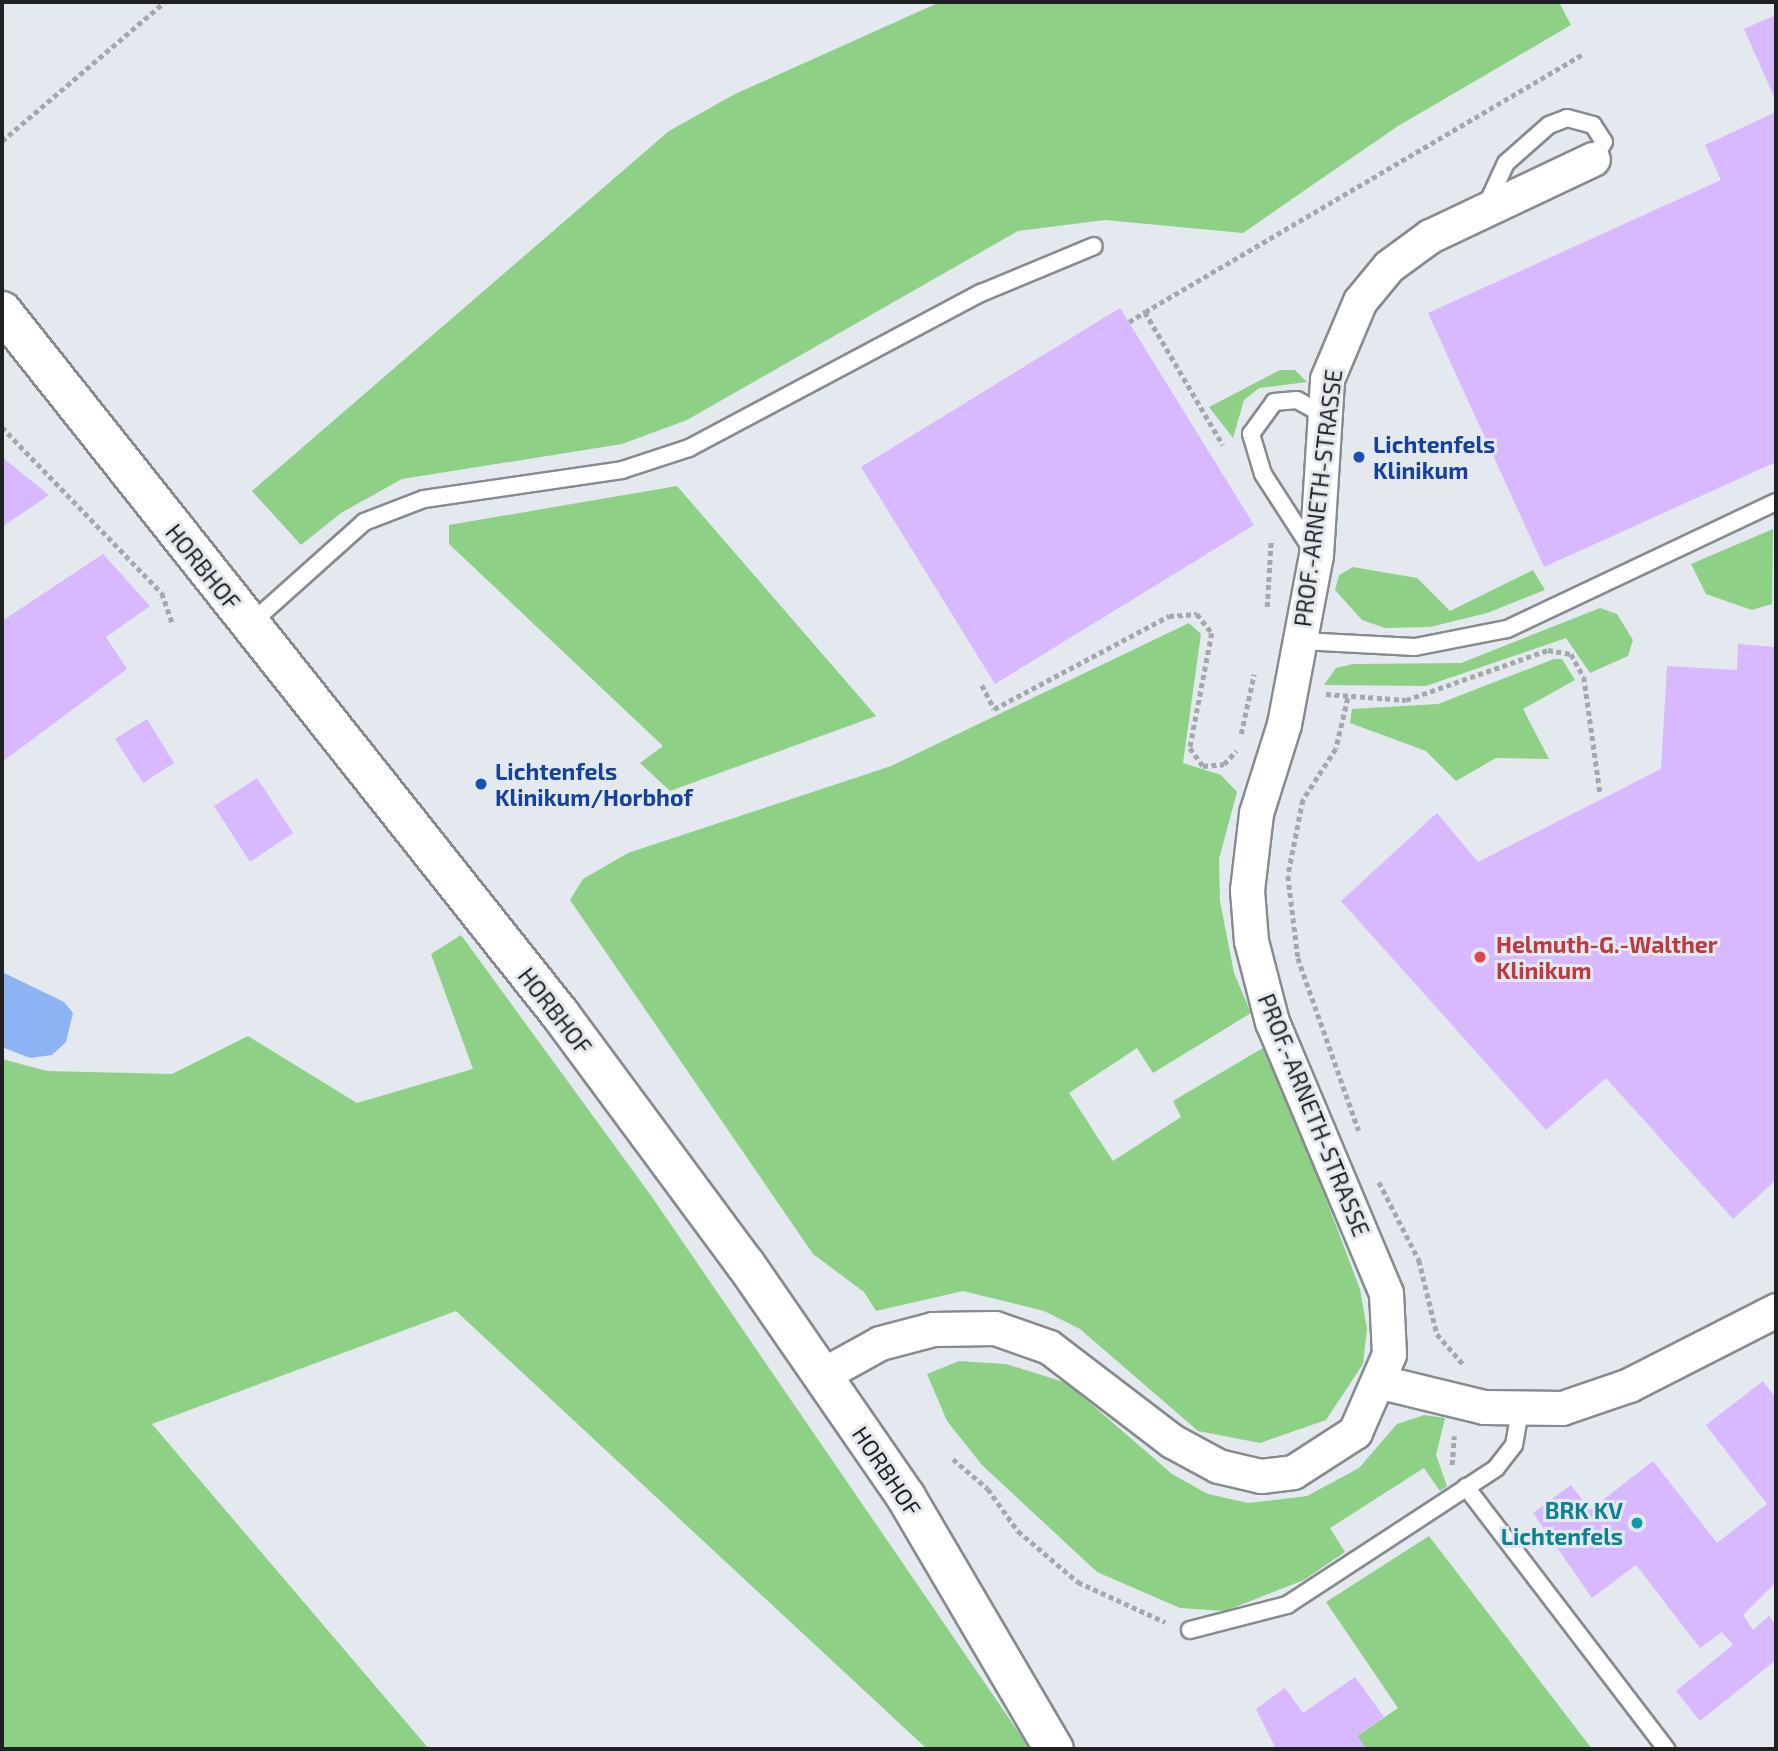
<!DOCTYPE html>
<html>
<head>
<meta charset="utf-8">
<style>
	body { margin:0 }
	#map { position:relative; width:1778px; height:1751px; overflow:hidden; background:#e4e9ef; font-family:"Exo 2",sans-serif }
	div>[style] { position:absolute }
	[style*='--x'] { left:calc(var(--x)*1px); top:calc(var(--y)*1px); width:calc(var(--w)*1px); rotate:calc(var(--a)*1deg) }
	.green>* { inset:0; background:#8ed186 }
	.water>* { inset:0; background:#8db3f4 }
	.building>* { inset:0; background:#d8b8fe }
	.path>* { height:4.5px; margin-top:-2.25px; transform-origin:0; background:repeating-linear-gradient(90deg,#a4a8ad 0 5px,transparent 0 8.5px) }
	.roads { filter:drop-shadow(2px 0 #878b90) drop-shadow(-2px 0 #878b90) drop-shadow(0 2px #878b90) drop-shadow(0 -2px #878b90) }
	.lane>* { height:16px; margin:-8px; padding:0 8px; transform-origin:8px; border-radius:8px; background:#fff }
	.street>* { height:33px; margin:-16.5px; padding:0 16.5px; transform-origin:16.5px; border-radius:16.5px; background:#fff }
	.secondary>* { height:38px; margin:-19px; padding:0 19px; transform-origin:19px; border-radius:19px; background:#fff }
	.dots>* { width:19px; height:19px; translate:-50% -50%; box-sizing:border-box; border:4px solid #e4e9ef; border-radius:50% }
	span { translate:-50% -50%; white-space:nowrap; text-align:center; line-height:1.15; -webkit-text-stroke:6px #e4e9ef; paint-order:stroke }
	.transit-label { font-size:23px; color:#164399; font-weight:700 }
	.left { translate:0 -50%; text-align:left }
	.street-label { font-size:23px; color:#1f2123 }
	.health-label { font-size:23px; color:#be3a42; font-weight:700 }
	.culture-label { font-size:23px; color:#0d838f; font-weight:700 }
	.right { translate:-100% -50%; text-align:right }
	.frame { position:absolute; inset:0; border:4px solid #1f2123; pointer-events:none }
</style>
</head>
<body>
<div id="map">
	<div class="green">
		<i style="clip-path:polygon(940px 2px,1559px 2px,1571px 25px,1398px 126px,1243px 233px,1105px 220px,1018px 231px,687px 420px,622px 444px,402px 479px,341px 513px,301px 545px,252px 491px,669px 131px,735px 94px)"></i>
		<i style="clip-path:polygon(1280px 370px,1295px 370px,1307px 382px,1259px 388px,1244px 400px,1233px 438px,1209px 407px)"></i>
		<i style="clip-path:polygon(677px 486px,876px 716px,670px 791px,640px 763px,663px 746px,449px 544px,449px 525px)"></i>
		<i style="clip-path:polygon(1773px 529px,1772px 604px,1752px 610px,1706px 594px,1691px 564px)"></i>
		<i style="clip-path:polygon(1353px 567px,1417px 578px,1450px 611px,1533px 570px,1545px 590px,1487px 613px,1430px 627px,1385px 628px,1362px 620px,1335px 590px,1339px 575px)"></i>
		<i style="clip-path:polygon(1600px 608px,1617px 614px,1633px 640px,1628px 656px,1590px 673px,1566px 638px,1426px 686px,1324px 685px,1336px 668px,1353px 664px,1461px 663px)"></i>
		<i style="clip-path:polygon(1189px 623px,1201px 634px,1183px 763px,1221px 775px,1237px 792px,1219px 859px,1220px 901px,1234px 973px,1251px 1013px,1153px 1073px,1137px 1048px,1069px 1093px,1113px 1161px,1181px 1117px,1173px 1101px,1268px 1045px,1360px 1289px,1367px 1329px,1363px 1364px,1326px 1420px,1260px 1443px,1198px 1431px,1080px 1329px,1044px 1311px,963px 1291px,876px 1311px,864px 1292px,813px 1254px,570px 900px,583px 879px,628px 853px,891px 766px)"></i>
		<i style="clip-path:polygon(1554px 659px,1562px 659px,1575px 680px,1523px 709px,1549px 759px,1496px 758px,1456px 781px,1426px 751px,1350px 723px,1352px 709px,1438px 704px)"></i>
		<i style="clip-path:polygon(461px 935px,652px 1197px,1030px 1749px,927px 1749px,456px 1311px,152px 1424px,429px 1749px,2px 1749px,2px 1059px,47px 1071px,172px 1074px,248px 1036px,357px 1103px,473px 1069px,431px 954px)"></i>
		<i style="clip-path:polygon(959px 1361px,1006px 1364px,1067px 1383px,1172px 1474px,1208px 1494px,1248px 1503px,1307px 1496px,1359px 1468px,1397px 1424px,1424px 1415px,1445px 1418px,1436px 1455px,1447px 1486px,1440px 1491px,1424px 1468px,1330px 1528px,1345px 1552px,1304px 1580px,1225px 1611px,1180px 1608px,1097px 1572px,982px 1465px,947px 1421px,927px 1374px)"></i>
		<i style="clip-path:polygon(1429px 1536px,1592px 1749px,1366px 1749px,1357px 1736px,1398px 1708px,1326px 1602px)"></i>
	</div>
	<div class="water">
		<i style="clip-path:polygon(2px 972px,64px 1002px,73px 1013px,66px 1042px,52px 1055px,30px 1058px,2px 1047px)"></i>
	</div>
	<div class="building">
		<i style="clip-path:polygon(1776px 15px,1776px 101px,1744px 29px)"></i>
		<i style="clip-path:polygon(1776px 112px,1776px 462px,1544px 567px,1428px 313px,1721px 180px,1705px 145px)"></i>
		<i style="clip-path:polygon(1120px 308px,1254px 525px,995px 684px,861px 467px)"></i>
		<i style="clip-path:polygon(2px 457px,49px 495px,2px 527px)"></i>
		<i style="clip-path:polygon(103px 554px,150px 606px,106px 637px,127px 669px,2px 762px,2px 621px)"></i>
		<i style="clip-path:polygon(1738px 644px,1776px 647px,1776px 1180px,1733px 1219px,1606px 1078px,1546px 1130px,1341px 901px,1437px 813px,1478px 862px,1661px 769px,1667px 666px,1737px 670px)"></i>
		<i style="clip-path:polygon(147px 719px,174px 763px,143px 783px,115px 739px)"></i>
		<i style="clip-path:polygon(257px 778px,293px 833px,250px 862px,214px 806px)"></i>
		<i style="clip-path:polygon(1763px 1381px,1776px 1398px,1776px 1582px,1743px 1615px,1753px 1630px,1769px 1616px,1776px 1625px,1776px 1660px,1700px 1721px,1676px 1691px,1733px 1645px,1722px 1632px,1700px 1648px,1636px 1565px,1592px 1598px,1533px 1513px,1571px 1485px,1590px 1510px,1653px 1461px,1717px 1543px,1767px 1504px,1706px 1425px)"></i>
		<i style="clip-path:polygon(1355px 1677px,1384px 1717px,1357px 1736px,1366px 1749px,1276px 1749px,1256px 1709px,1285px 1688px,1303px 1713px)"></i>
	</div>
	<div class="path">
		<i style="--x:2;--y:141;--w:214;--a:-40.5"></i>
		<i style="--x:1145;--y:312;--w:508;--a:-30.5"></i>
		<i style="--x:1129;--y:322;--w:19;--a:-32"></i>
		<i style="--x:1145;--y:312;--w:154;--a:59.6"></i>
		<i style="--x:2;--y:427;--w:231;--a:46.1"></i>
		<i style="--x:162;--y:593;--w:31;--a:71"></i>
		<i style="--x:1267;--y:607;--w:68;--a:-86.6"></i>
		<i style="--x:982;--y:685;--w:27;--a:63"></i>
		<i style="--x:994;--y:709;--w:198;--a:-28"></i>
		<i style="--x:1169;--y:616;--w:28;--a:-4"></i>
		<i style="--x:1197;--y:614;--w:24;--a:52"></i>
		<i style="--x:1212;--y:633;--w:117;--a:100.8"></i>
		<i style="--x:1190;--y:748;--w:22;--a:54"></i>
		<i style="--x:1203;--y:766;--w:21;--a:-5"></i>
		<i style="--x:1224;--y:764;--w:18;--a:-47"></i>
		<i style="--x:1326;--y:694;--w:80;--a:4.3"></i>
		<i style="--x:1406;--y:700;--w:151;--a:-19.4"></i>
		<i style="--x:1548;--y:650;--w:23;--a:10"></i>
		<i style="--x:1571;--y:654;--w:26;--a:61"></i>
		<i style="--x:1584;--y:677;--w:117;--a:82.1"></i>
		<i style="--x:1348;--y:698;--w:52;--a:103.2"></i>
		<i style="--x:1336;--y:749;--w:61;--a:122.9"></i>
		<i style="--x:1303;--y:800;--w:77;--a:101.2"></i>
		<i style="--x:1288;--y:876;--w:83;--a:83"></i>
		<i style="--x:1298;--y:958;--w:183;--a:70.6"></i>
		<i style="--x:1241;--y:734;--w:61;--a:-77.8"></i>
		<i style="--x:1379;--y:1182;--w:88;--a:62.9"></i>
		<i style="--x:1419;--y:1260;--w:76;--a:76.3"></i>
		<i style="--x:1437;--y:1334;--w:40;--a:49"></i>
		<i style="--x:953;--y:1459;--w:46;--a:40.6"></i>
		<i style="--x:988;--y:1489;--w:52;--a:54.5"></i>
		<i style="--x:1018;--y:1531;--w:79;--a:40.4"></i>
		<i style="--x:1078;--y:1582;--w:96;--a:24.7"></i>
		<i style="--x:1452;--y:1465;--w:29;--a:-86"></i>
	</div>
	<div class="roads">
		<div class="lane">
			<i style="--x:1486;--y:206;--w:47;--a:-65.1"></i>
			<i style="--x:1506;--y:163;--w:57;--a:-41.5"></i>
			<i style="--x:1549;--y:125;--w:19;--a:-21"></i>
			<i style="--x:1567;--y:118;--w:27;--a:15"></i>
			<i style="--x:1593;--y:125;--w:20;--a:57"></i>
			<i style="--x:1604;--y:142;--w:20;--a:123"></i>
			<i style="--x:1312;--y:550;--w:90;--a:-122.8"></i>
			<i style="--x:1263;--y:474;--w:42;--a:-106.7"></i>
			<i style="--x:1251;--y:434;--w:39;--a:-54"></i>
			<i style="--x:1274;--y:402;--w:23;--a:-5"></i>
			<i style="--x:1297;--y:400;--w:31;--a:29"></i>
			<i style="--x:249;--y:625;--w:154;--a:-41.8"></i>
			<i style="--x:364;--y:522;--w:64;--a:-21"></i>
			<i style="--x:424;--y:499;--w:200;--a:-8.3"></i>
			<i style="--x:622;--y:470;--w:71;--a:-18.2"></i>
			<i style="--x:689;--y:448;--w:331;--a:-28"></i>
			<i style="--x:981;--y:293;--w:122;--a:-22.6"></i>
			<i style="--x:1301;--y:641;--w:114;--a:3"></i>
			<i style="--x:1415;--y:647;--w:94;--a:-11.1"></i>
			<i style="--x:1507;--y:629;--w:297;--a:-25.3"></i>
			<i style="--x:1466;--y:1487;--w:330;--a:52.6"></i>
			<i style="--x:1190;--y:1630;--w:100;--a:-14.5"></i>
			<i style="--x:1287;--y:1605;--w:250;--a:-33.2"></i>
			<i style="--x:1496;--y:1468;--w:29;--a:-52"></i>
			<i style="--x:1514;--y:1445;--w:34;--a:-80"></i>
		</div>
		<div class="street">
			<i style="--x:822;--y:1375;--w:66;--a:-28.9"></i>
			<i style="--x:880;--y:1343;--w:55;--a:-14.8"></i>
			<i style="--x:933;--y:1329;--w:62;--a:-0.9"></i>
			<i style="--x:995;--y:1328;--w:57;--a:19.4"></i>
			<i style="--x:1049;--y:1347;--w:155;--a:37.4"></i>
			<i style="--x:1172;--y:1441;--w:52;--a:28.5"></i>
			<i style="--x:1218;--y:1466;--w:44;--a:13.1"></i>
			<i style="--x:1261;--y:1476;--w:32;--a:-7"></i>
			<i style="--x:1293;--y:1472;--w:74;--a:-32.8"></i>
			<i style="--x:1355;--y:1432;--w:85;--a:-66.4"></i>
			<i style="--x:1389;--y:1354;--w:61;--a:-92.8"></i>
			<i style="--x:1386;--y:1293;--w:294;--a:-112.8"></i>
			<i style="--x:1272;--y:1022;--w:84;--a:-104.5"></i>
			<i style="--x:1251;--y:941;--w:51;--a:-94.5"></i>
			<i style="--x:1247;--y:890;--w:78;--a:-83.3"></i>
			<i style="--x:1256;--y:813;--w:93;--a:-72.5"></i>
			<i style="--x:1284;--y:724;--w:172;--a:-79.3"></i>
			<i style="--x:1316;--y:555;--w:176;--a:-86.4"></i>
			<i style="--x:1327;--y:379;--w:85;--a:-67.1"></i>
			<i style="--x:1360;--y:301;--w:45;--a:-50.4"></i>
			<i style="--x:1389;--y:266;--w:51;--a:-36.2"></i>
			<i style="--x:1430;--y:236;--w:180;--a:-25.3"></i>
			<i style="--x:1381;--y:1382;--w:106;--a:13.6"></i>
			<i style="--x:1484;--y:1407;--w:78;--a:0.7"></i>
			<i style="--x:1562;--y:1408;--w:71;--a:-18.9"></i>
			<i style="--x:1629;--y:1385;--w:165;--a:-27"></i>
		</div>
		<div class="secondary">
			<i style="--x:2;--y:311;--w:898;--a:51.56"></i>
			<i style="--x:560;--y:1014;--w:312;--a:53.5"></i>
			<i style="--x:746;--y:1265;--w:282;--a:55.4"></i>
			<i style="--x:906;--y:1497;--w:292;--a:59.6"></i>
		</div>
	</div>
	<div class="dots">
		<i style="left:1359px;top:457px;background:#1a4fb4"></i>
		<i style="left:481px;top:784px;background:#1a4fb4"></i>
		<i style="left:1480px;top:957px;background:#e0444e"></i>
		<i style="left:1637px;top:1523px;background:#0f9aa8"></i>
	</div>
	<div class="transit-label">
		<span class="left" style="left:1373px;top:457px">Lichtenfels<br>Klinikum</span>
		<span class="left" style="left:495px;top:784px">Lichtenfels<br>Klinikum/Horbhof</span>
	</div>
	<div class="street-label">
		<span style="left:1318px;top:498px;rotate:-83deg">PROF.-ARNETH-STRASSE</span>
		<span style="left:203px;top:567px;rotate:51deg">HORBHOF</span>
		<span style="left:555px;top:1011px;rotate:52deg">HORBHOF</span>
		<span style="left:1314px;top:1115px;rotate:68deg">PROF.-ARNETH-STRASSE</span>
		<span style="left:887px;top:1471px;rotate:56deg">HORBHOF</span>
	</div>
	<div class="health-label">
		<span class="left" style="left:1496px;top:957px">Helmuth-G.-Walther<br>Klinikum</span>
	</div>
	<div class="culture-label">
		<span class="right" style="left:1623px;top:1523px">BRK KV<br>Lichtenfels</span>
	</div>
	<div class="frame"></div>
</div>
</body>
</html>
